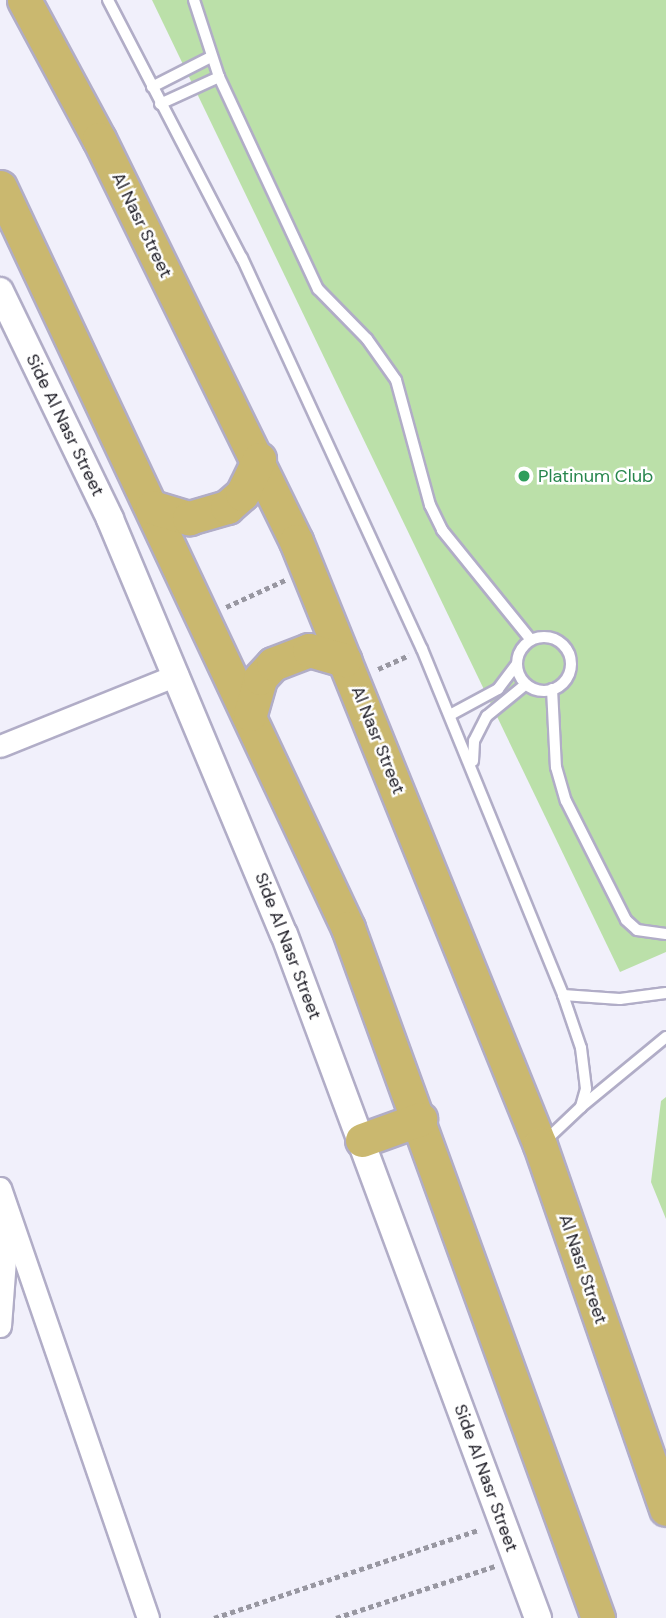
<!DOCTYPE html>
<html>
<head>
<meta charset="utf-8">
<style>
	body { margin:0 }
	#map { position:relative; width:666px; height:1618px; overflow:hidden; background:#f1f0fb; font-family:"DM Sans",sans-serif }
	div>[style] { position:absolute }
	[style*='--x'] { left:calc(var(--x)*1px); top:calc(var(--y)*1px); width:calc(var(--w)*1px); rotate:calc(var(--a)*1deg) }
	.green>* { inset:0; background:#bbe0a9 }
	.path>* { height:4.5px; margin-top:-2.25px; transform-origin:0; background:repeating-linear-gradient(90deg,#9897a1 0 5px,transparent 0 8.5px) }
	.roads { filter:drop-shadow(2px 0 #b1adc7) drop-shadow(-2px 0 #b1adc7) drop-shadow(0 2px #b1adc7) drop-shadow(0 -2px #b1adc7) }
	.service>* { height:10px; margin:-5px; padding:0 5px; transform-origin:5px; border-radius:5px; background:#fff }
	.service>.ring { margin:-5px; padding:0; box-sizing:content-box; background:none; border:10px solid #fff; border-radius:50% }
	.minor>* { height:21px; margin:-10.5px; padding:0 10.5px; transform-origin:10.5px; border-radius:10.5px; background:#fff }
	.tertiary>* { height:26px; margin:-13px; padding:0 13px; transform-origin:13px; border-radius:13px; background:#fff }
	.primary>* { height:33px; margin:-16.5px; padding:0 16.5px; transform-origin:16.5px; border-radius:16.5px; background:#cab86f }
	.dots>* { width:19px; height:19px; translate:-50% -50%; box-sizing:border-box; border:4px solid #fff; border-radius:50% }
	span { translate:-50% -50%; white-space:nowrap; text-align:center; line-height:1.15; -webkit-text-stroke:5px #fff; paint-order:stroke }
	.street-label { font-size:18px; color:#1b1a23 }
	.leisure-label { font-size:18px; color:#27864d }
	.left { translate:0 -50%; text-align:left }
</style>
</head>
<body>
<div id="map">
	<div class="green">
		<i style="clip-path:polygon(152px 0,666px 0,666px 952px,620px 972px)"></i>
		<i style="clip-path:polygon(666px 1097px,666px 1219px,651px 1182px,661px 1101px)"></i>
	</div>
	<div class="path">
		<i style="--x:226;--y:607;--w:65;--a:-24.6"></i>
		<i style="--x:378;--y:669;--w:34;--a:-24"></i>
		<i style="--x:214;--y:1618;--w:279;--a:-18.4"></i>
		<i style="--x:336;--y:1618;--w:167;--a:-18.1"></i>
	</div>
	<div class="roads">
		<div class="service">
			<i style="--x:108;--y:0;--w:291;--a:62.6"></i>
			<i style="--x:242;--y:258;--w:430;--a:65.3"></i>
			<i style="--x:422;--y:649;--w:374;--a:67.8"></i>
			<i style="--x:563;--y:995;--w:56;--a:71.2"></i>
			<i style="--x:581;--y:1048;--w:41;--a:83"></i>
			<i style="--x:586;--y:1089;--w:19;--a:106"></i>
			<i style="--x:581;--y:1107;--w:50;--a:136.6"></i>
			<i style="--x:194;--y:0;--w:81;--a:72"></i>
			<i style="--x:219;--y:77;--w:234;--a:65"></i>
			<i style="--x:318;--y:289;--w:70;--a:45.6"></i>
			<i style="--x:367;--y:339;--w:50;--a:54.7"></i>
			<i style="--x:396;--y:380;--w:130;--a:74.8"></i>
			<i style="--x:430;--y:505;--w:28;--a:64"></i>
			<i style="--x:442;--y:530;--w:141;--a:51"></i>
			<i style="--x:152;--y:87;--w:66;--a:-27"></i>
			<i style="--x:160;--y:104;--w:65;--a:-24.6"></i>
			<i class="ring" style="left:517px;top:637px;width:44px;height:44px"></i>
			<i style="--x:552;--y:689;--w:78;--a:87.1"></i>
			<i style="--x:556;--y:767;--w:35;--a:74"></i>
			<i style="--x:566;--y:801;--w:133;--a:63.2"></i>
			<i style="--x:626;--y:920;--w:15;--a:42"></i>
			<i style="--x:637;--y:930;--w:29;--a:8"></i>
			<i style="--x:450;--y:715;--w:55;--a:-28.4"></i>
			<i style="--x:498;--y:689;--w:31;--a:-53"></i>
			<i style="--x:473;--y:761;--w:20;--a:-87"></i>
			<i style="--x:474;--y:741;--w:28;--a:-63"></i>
			<i style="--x:487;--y:716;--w:50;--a:-39.4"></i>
			<i style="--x:563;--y:995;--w:57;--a:4"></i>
			<i style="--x:620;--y:999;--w:46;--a:-7.4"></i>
			<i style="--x:581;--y:1107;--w:110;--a:-39.5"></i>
		</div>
		<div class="minor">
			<i style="--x:0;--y:746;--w:191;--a:-21.9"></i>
			<i style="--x:0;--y:1188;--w:455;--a:71"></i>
			<i style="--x:0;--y:1326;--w:106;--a:-85.7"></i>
		</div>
		<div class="tertiary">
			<i style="--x:0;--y:291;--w:253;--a:64.2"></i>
			<i style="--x:110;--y:519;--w:450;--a:67.3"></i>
			<i style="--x:284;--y:934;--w:730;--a:69.63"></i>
		</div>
		<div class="primary">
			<i style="--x:24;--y:0;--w:158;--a:61.7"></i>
			<i style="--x:99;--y:139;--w:448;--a:63.9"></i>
			<i style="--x:296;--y:541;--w:651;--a:68"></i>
			<i style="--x:540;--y:1145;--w:385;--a:70.9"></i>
			<i style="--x:0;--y:187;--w:819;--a:64.84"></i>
			<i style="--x:348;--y:928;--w:734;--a:70.08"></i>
			<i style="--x:152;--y:507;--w:39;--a:17"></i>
			<i style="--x:189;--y:518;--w:40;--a:-16"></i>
			<i style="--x:227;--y:507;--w:20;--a:-41"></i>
			<i style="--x:242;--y:494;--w:39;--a:-64"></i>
			<i style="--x:250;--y:714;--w:37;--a:-74"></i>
			<i style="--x:260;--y:678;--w:19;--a:-47"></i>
			<i style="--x:273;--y:664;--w:39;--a:-21"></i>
			<i style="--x:309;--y:650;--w:37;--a:16"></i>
			<i style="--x:362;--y:1140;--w:62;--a:-19.9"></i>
		</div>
	</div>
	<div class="dots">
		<i style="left:524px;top:476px;background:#2e9e5b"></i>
	</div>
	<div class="street-label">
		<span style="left:142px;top:225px;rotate:64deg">Al Nasr Street</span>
		<span style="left:65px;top:425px;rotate:64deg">Side Al Nasr Street</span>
		<span style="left:378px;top:740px;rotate:68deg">Al Nasr Street</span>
		<span style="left:288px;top:946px;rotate:69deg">Side Al Nasr Street</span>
		<span style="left:583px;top:1269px;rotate:71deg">Al Nasr Street</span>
		<span style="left:486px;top:1478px;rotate:70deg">Side Al Nasr Street</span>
	</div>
	<div class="leisure-label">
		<span class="left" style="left:538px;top:476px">Platinum Club</span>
	</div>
</div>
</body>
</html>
